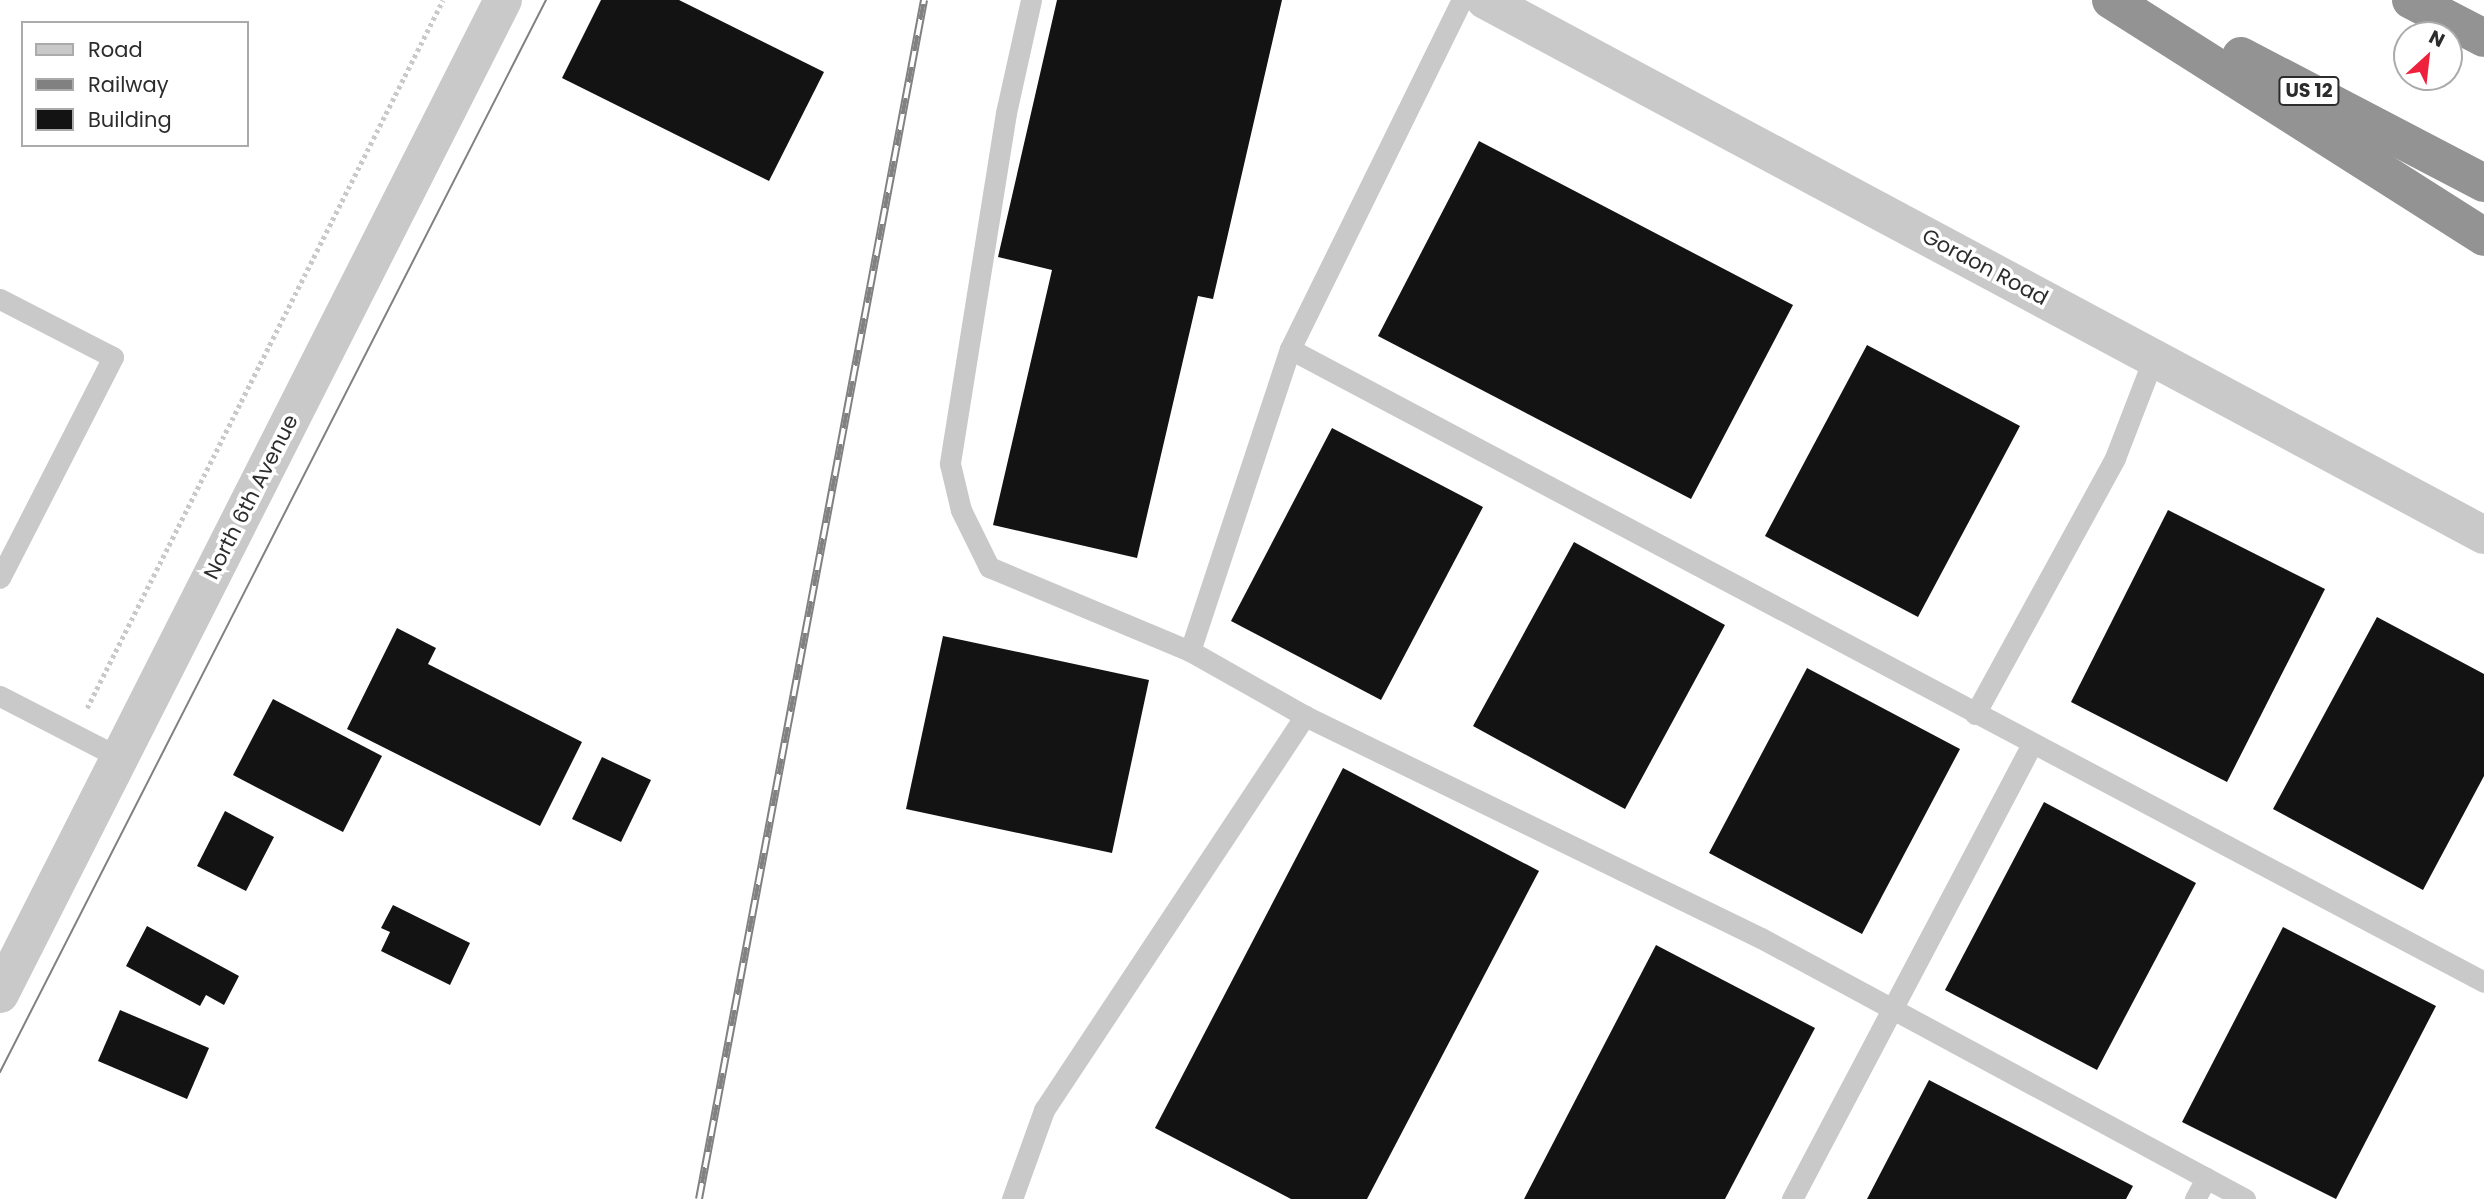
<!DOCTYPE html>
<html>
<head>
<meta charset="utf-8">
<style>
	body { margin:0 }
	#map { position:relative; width:2484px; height:1199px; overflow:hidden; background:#fff; font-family:Poppins,sans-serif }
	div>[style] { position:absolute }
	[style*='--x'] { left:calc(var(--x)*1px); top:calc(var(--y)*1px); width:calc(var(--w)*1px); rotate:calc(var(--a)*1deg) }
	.building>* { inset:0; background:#131313 }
	.path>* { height:4.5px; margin-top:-2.25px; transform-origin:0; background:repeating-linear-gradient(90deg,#c9c9c9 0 3.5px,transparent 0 7px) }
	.lane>* { height:21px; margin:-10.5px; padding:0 10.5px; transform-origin:10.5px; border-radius:10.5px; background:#c9c9c9 }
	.street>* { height:38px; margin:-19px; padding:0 19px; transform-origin:19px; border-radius:19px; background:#c9c9c9 }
	.highway>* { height:38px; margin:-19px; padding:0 19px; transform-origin:19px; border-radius:19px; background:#939393 }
	.tram>* { height:2px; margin:-1px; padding:0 1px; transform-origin:1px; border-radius:1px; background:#818181 }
	.rail>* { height:8px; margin-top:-4px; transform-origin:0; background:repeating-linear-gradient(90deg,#fff 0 16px,#818181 0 32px); box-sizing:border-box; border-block:2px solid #818181 }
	span { translate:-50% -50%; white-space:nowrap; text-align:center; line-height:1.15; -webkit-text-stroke:7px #fff; paint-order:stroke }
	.shield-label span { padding:2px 5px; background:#fff; border:2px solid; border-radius:5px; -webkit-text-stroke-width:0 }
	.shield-label { font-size:19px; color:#2c2c2c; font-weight:700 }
	.street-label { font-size:21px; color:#2c2c2c }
	.legend { position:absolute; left:21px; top:21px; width:228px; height:126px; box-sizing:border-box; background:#fff; border:2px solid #ababab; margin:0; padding:9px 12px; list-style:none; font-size:21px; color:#2c2c2c }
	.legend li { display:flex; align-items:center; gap:14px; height:35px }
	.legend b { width:35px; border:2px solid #ababab }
	.north { position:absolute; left:2393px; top:21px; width:70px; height:70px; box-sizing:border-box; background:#fff; border:2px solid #ababab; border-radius:50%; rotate:27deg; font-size:19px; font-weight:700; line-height:28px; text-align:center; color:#2c2c2c }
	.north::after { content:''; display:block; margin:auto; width:24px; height:32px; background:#ee223d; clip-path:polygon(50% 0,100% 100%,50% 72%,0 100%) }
</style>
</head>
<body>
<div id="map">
	<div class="building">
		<i style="clip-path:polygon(601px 0,679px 0,824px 72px,769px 181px,562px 78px)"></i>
		<i style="clip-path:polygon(1057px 0,1282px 0,1213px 299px,1198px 296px,1137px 558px,993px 525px,1052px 270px,998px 257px)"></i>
		<i style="clip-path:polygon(1479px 141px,1793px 305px,1691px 499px,1378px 336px)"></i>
		<i style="clip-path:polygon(1867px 345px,2020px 426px,1918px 617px,1765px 536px)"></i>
		<i style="clip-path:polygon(1332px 428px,1483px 507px,1381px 700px,1231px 621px)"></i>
		<i style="clip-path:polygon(2168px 510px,2325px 589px,2227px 782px,2071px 702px)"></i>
		<i style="clip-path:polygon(1574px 542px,1725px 625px,1625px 809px,1473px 726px)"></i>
		<i style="clip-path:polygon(2377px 617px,2484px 674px,2484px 776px,2423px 890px,2273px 809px)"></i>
		<i style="clip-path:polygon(397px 628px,436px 648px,428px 664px,582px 742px,540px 826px,347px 729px)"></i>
		<i style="clip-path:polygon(943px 636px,1149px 680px,1112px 853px,906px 809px)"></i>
		<i style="clip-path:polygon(1807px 668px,1960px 749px,1862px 934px,1709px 853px)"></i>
		<i style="clip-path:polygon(273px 699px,382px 756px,343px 832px,233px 775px)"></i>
		<i style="clip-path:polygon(602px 757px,651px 780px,621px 842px,572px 819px)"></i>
		<i style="clip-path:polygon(1343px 768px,1539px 871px,1367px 1199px,1291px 1199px,1155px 1128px)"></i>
		<i style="clip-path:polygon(2044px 802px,2196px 883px,2097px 1070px,1945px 990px)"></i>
		<i style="clip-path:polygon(225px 811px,274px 837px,246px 891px,197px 866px)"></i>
		<i style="clip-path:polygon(393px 905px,470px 943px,450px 985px,381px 951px,390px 932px,381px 928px)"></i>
		<i style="clip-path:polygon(147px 926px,239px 976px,224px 1005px,206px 995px,200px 1006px,126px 966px)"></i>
		<i style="clip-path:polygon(2283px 927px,2436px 1006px,2336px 1199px,2182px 1122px)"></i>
		<i style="clip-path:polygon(1656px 945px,1815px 1028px,1725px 1199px,1524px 1199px)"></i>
		<i style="clip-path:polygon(120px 1010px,209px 1048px,187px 1099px,98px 1061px)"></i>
		<i style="clip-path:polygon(1929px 1080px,2133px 1186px,2126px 1199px,1867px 1199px)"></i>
	</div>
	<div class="path">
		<i style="--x:87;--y:708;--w:792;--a:-63.31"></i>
	</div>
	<div class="lane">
		<i style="--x:1031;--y:0;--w:116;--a:102.5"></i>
		<i style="--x:1006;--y:113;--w:355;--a:99.1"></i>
		<i style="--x:950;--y:464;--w:47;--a:76.6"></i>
		<i style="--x:961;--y:510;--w:64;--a:63.8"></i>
		<i style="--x:989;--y:567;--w:218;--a:22.7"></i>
		<i style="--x:0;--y:299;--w:127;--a:27.2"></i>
		<i style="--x:113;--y:357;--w:248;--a:117.1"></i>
		<i style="--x:1290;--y:349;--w:389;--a:-63.8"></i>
		<i style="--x:0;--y:696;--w:135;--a:27.3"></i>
		<i style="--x:1975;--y:714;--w:292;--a:-61.3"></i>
		<i style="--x:2115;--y:458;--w:108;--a:-68.9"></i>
		<i style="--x:1305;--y:716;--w:132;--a:-150.5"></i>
		<i style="--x:1190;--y:651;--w:318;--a:-71.7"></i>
		<i style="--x:1290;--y:349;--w:1351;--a:27.93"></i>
		<i style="--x:1012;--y:1199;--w:95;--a:-70.2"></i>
		<i style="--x:1044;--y:1110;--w:473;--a:-56.5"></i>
		<i style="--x:1305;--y:716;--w:507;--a:25.96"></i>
		<i style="--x:1761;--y:938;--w:550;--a:28.34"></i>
		<i style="--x:1792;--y:1199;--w:514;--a:-62.19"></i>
		<i style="--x:2195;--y:1199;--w:24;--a:-62"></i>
	</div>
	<div class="street">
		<i style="--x:1485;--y:0;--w:1133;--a:28.17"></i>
		<i style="--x:0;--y:994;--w:1114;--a:-63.16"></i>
	</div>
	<div class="highway">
		<i style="--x:2111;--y:0;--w:442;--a:32.4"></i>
		<i style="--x:2411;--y:0;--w:82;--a:27.5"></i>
		<i style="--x:2241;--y:56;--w:274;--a:27.6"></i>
	</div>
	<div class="tram">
		<i style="--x:0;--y:1072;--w:1203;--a:-63.01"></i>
	</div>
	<div class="rail">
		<i style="--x:699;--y:1199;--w:1220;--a:-79.37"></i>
	</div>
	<div class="shield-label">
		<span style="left:2309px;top:91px">US 12</span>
	</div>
	<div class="street-label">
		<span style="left:1985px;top:267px;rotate:28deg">Gordon Road</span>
		<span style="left:251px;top:497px;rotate:-63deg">North 6th Avenue</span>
	</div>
	<ul class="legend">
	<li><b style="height:9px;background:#c9c9c9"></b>Road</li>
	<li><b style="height:9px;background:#818181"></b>Railway</li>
	<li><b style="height:19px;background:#131313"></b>Building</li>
	</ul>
	<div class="north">N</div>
</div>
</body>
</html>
